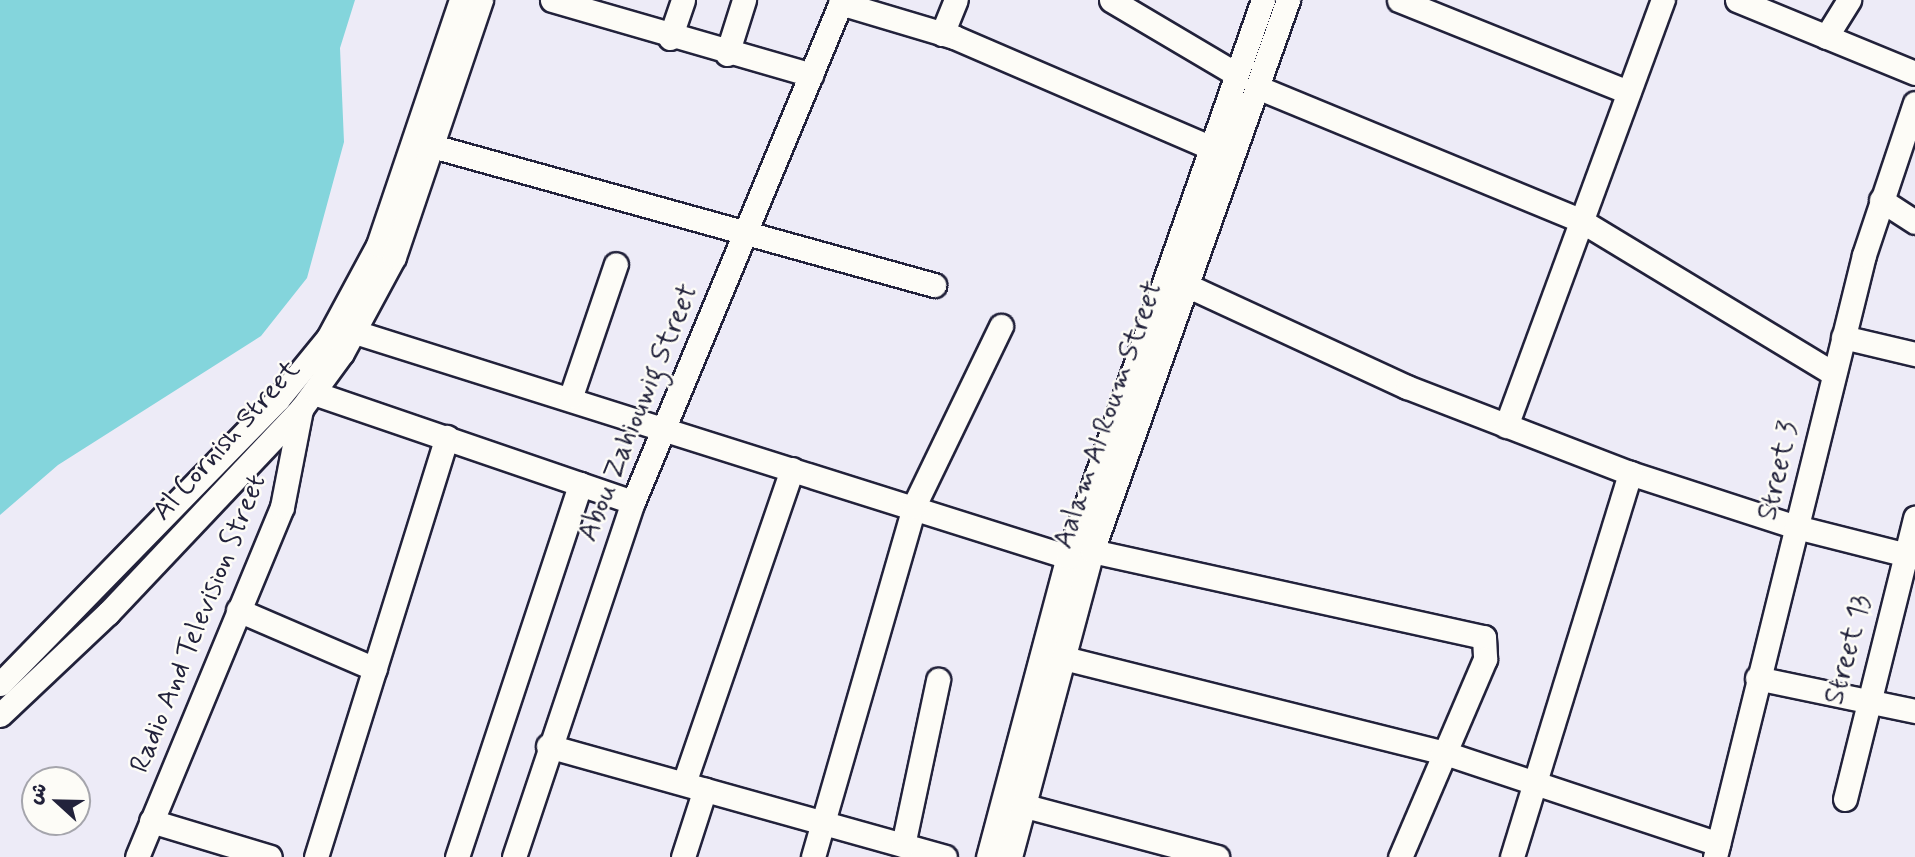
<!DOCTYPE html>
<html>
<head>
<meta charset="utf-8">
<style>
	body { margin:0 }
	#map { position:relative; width:1915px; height:857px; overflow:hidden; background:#edebf7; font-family:Mynerve,"Playpen Sans Arabic",sans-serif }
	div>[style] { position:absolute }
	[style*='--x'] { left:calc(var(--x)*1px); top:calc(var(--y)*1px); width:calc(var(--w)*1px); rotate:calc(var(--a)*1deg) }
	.water>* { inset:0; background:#84d5dc }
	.roads { filter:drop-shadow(2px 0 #22223b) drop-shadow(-2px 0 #22223b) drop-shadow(0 2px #22223b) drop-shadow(0 -2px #22223b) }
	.minor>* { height:23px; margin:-11.5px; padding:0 11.5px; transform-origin:11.5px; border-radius:11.5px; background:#fdfcf7 }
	span { translate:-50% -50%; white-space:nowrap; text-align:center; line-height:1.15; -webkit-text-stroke:5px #fdfcf7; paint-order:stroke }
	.street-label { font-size:28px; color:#22223b }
	.north { position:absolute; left:21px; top:766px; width:70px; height:70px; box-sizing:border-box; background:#fdfcf7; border:2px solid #a5a5ac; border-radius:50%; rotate:292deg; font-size:19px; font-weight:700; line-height:28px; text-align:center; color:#22223b }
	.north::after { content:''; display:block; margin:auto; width:24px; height:32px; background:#22223b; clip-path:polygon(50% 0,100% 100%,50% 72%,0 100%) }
</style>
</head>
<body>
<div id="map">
	<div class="water">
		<i style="clip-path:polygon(0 0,355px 0,340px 48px,344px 142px,307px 278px,261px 336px,58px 465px,0 515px)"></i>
	</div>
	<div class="roads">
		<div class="minor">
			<i style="--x:552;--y:0;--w:270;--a:16.1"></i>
			<i style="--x:1111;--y:0;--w:145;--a:30.6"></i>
			<i style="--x:1399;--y:0;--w:247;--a:21.9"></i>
			<i style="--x:1737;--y:0;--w:192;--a:22.3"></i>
			<i style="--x:840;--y:3;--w:119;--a:16.6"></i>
			<i style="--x:954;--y:37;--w:279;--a:23.3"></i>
			<i style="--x:942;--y:34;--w:37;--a:-68"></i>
			<i style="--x:1826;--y:37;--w:44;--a:-58.1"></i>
			<i style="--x:670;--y:38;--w:40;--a:-71.1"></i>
			<i style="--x:727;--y:54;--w:57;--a:-72.5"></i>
			<i style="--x:1257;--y:87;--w:349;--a:22.4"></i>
			<i style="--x:1580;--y:220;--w:296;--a:31.2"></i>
			<i style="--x:436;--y:147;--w:517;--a:15.49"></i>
			<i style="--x:1881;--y:200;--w:40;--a:32.9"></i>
			<i style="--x:1186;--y:285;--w:243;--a:24.8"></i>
			<i style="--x:1407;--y:387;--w:239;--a:21.1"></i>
			<i style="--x:1630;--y:473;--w:175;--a:18"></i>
			<i style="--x:1796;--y:527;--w:123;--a:14.1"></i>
			<i style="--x:355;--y:332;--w:748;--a:17.51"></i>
			<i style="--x:1843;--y:337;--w:74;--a:13.3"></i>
			<i style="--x:314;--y:393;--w:337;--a:18.9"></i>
			<i style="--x:571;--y:396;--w:139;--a:-71.2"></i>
			<i style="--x:1506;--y:426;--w:454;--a:-69.8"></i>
			<i style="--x:1092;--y:551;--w:401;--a:12.4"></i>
			<i style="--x:1484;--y:637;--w:22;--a:87"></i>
			<i style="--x:1485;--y:659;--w:215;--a:113.2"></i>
			<i style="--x:238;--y:610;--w:149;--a:23.3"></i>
			<i style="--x:1060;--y:657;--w:394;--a:14"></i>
			<i style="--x:1442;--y:752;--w:291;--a:18.4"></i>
			<i style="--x:1757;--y:678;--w:161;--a:11.8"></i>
			<i style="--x:0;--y:684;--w:398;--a:-45.7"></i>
			<i style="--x:278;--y:399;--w:79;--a:-50.7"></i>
			<i style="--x:328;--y:338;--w:106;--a:-61.7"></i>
			<i style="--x:378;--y:245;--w:259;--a:-71.3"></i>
			<i style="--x:0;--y:715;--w:149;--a:-43.4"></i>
			<i style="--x:108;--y:613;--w:281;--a:-46.6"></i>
			<i style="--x:301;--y:409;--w:69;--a:-53.8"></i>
			<i style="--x:342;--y:353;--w:109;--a:-61.6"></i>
			<i style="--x:394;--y:257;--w:271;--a:-71.3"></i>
			<i style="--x:548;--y:746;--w:412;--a:15.6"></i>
			<i style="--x:684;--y:783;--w:332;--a:-71"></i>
			<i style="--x:1845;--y:799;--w:290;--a:-76"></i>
			<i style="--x:1022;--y:805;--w:202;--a:14.9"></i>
			<i style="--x:151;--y:821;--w:124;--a:16.8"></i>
			<i style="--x:903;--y:845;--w:169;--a:-78"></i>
			<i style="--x:137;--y:857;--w:379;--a:-67.5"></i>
			<i style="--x:282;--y:507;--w:100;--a:-79"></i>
			<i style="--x:316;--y:857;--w:440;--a:-72.7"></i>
			<i style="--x:457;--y:857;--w:393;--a:-71.7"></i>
			<i style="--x:514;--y:857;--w:374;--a:-71.5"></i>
			<i style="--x:633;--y:502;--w:544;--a:-67.4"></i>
			<i style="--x:683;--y:857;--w:71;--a:-72.1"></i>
			<i style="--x:813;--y:857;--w:365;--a:-73.9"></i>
			<i style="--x:914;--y:506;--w:200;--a:-64.2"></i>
			<i style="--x:988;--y:857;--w:310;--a:-75.1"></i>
			<i style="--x:1068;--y:557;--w:590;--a:-70.71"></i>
			<i style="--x:1010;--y:857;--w:317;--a:-75"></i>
			<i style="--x:1092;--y:551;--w:585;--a:-70.42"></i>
			<i style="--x:1512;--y:857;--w:402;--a:-72.9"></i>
			<i style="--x:1715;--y:857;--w:620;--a:-76.1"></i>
			<i style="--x:1864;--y:255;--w:160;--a:-71.5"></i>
		</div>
	</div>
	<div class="street-label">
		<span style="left:639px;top:413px;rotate:-68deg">Abou Zahiouwig Street</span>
		<span style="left:1109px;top:415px;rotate:-71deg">Aalam Al Roum Street</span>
		<span style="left:227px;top:441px;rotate:-48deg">Al Cornish Street</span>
		<span style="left:1779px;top:471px;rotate:-77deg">Street 3</span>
		<span style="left:199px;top:624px;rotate:-68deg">Radio And Television Street</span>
		<span style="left:1849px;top:650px;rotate:-75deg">Street 13</span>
	</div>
	<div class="north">ش</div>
</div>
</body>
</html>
